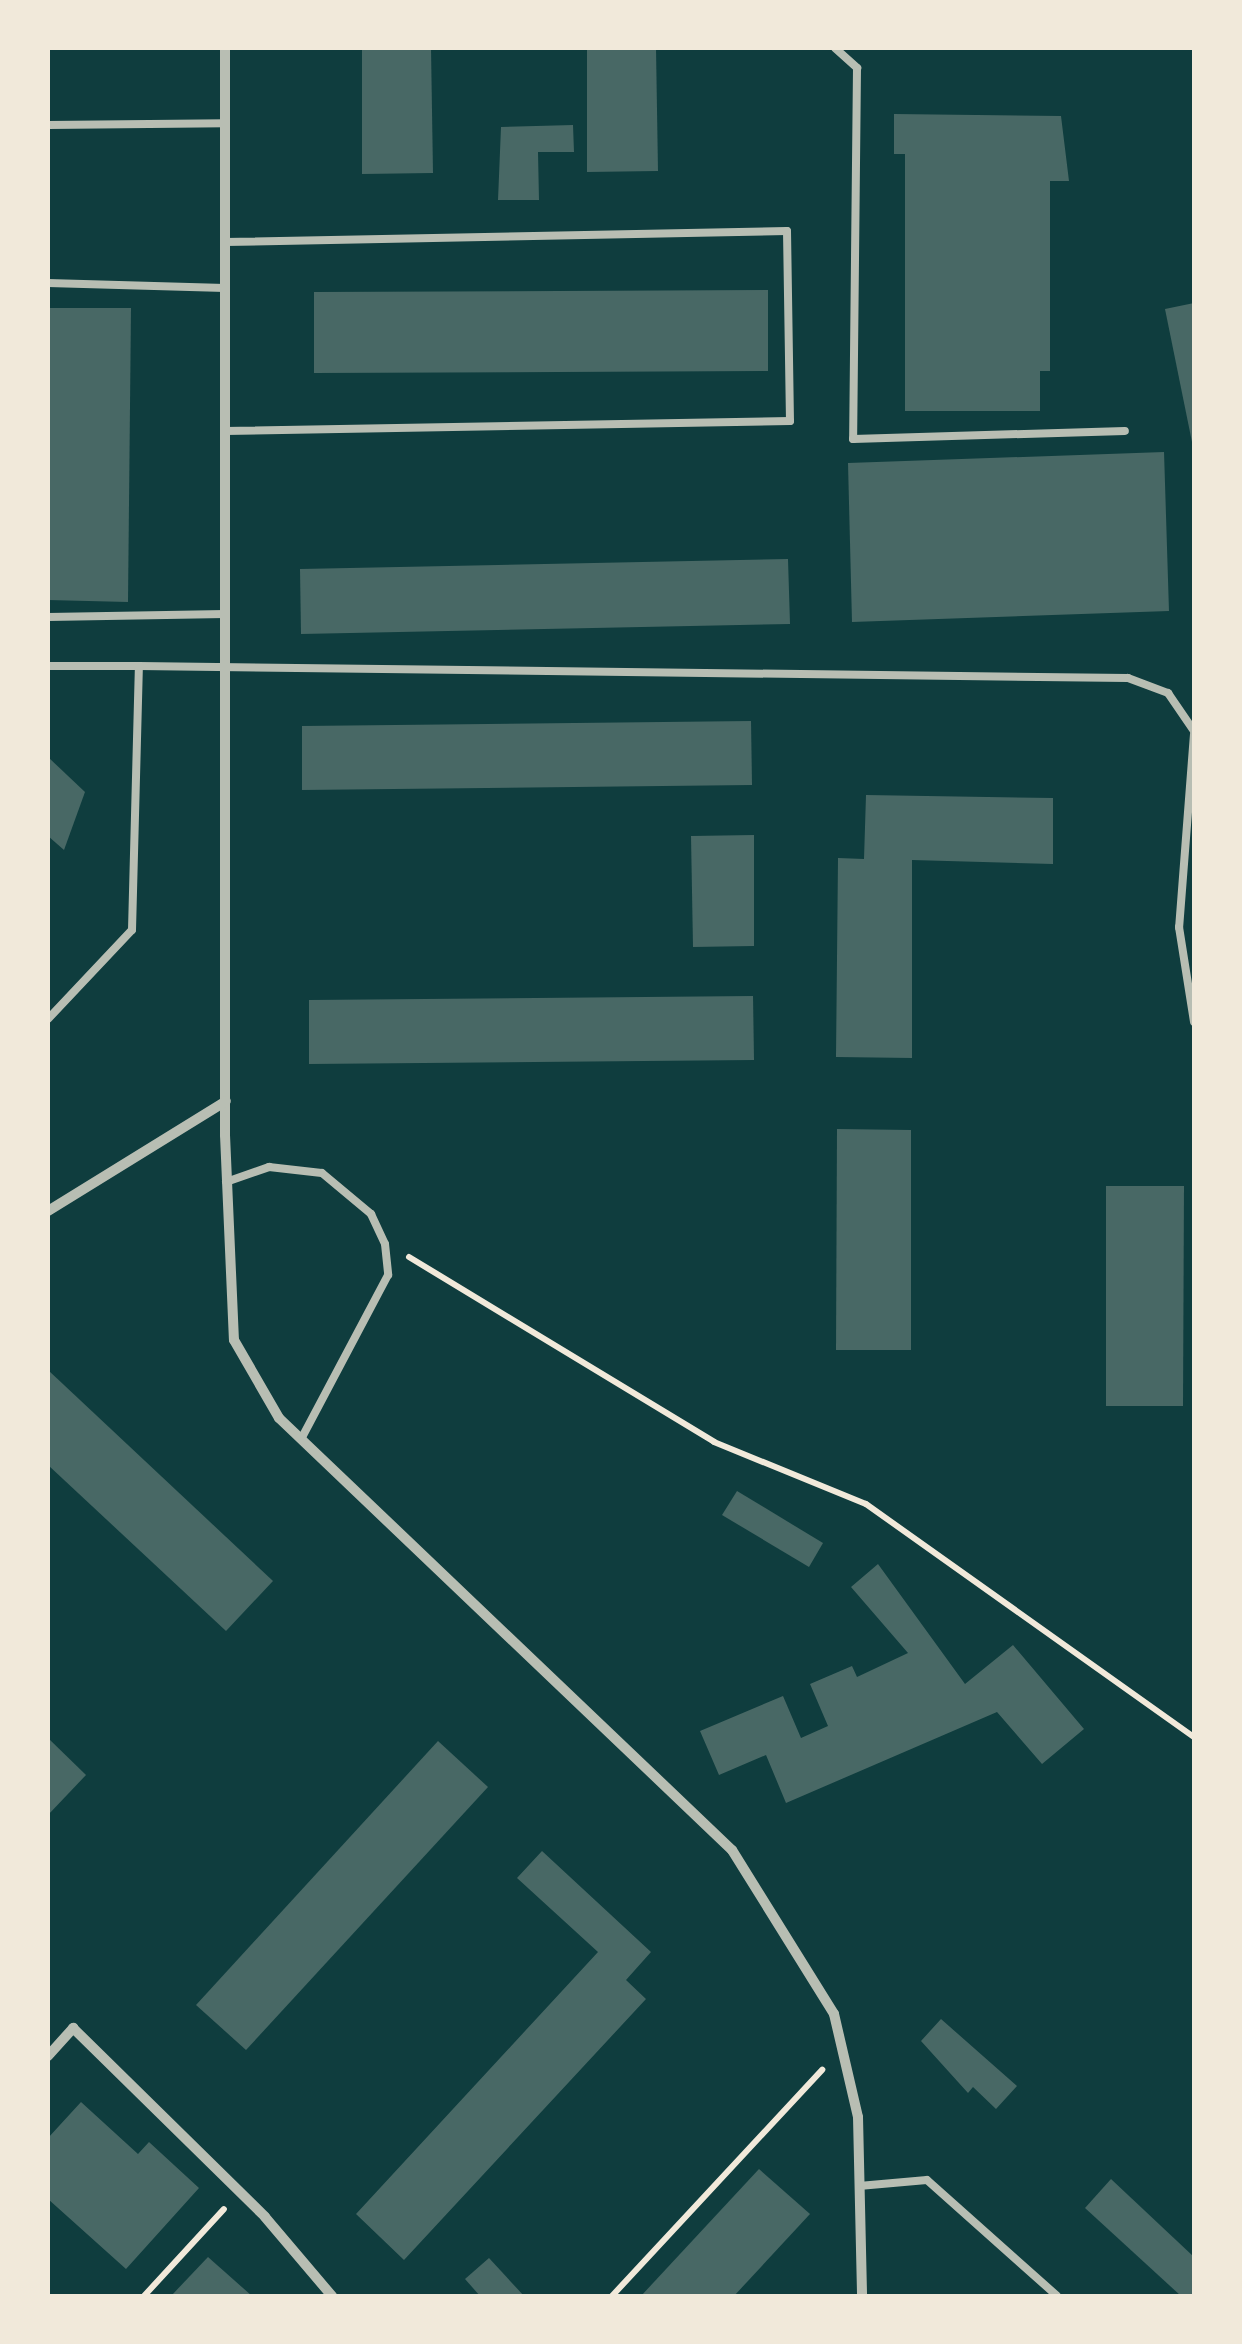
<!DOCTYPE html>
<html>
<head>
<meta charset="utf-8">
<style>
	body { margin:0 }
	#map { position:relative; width:1242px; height:2344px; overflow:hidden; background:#0f3d3e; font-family:Barlow,sans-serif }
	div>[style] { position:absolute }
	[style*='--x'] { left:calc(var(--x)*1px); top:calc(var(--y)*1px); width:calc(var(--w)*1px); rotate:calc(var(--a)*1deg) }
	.building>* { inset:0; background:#486865 }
	.path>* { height:6px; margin:-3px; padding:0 3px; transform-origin:3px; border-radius:3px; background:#f1e9da }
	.service>* { height:8px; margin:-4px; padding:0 4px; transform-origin:4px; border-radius:4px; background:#b8beb3 }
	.minor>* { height:10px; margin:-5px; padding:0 5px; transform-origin:5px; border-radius:5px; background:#b8beb3 }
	span { translate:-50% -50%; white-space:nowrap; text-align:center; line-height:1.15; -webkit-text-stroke:8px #f1e9da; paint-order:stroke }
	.frame { position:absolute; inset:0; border:50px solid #f1e9da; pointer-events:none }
</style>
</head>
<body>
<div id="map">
	<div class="building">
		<i style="clip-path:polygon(362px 48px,431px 48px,433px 173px,362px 174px)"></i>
		<i style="clip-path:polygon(587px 48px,656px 48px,658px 171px,587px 172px)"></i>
		<i style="clip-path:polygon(894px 114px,1061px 116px,1069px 181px,1050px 181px,1050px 371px,1040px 371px,1040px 411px,905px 411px,905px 154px,894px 154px)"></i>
		<i style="clip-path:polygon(573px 125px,574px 152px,538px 152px,539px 200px,498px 200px,501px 127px)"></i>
		<i style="clip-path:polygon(768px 290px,768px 371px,314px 373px,314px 292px)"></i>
		<i style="clip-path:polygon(1194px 303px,1194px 446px,1193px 447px,1165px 309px)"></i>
		<i style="clip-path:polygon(48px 308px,131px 308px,128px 602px,48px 600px)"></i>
		<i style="clip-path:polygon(1164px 452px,1169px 611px,852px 622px,848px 463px)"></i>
		<i style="clip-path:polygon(788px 559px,790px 624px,301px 634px,300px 569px)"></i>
		<i style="clip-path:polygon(751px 721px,752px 785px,302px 790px,302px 726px)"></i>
		<i style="clip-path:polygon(48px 757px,85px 792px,64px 850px,48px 836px)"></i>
		<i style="clip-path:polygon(866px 795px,1053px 798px,1053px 864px,912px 860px,912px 1058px,836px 1057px,838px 858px,864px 859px)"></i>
		<i style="clip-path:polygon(754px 835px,754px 946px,693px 947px,691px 836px)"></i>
		<i style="clip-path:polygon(753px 996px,754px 1060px,309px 1064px,309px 1000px)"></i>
		<i style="clip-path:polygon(837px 1129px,911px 1130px,911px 1350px,836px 1350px)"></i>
		<i style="clip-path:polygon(1106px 1186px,1184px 1186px,1183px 1406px,1106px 1406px)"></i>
		<i style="clip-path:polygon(48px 1370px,273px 1581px,226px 1631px,48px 1465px)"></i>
		<i style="clip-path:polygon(737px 1491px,823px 1543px,809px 1567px,722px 1515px)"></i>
		<i style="clip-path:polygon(878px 1564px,965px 1684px,1013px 1645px,1084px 1729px,1042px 1764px,997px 1712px,786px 1803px,766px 1755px,719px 1775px,700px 1731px,783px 1696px,801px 1738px,828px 1726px,810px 1684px,852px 1666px,857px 1677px,908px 1653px,851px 1587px)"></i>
		<i style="clip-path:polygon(48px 1738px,86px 1775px,48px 1815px)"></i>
		<i style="clip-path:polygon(438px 1741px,488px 1787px,246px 2050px,196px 2005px)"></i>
		<i style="clip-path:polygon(542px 1851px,651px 1952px,626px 1980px,646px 1999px,404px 2260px,356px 2214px,598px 1952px,517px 1878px)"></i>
		<i style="clip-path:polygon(941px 2019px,1017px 2086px,996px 2109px,973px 2087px,968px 2093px,921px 2041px)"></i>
		<i style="clip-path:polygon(81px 2102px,138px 2154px,149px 2142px,199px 2188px,126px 2269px,48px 2199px,48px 2138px)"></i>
		<i style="clip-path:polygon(759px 2169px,810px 2214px,734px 2296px,641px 2296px)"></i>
		<i style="clip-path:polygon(1111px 2179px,1194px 2257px,1194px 2296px,1181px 2296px,1085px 2208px)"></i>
		<i style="clip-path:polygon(208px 2257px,252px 2296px,171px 2296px)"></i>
		<i style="clip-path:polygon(489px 2258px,524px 2296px,480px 2296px,465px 2279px)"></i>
	</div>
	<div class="path">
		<i style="--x:409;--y:1257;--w:357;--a:31.2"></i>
		<i style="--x:714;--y:1442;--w:164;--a:22.2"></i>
		<i style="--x:866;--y:1504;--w:402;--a:35.4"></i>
		<i style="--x:144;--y:2296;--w:118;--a:-47.4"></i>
		<i style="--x:612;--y:2296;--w:309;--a:-47.1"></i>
	</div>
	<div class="service">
		<i style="--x:835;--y:48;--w:30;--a:42"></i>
		<i style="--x:857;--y:68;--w:371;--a:90.6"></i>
		<i style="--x:853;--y:439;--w:272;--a:-1.7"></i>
		<i style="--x:48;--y:125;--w:177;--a:-0.6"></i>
		<i style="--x:225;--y:242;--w:562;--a:-1.12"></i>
		<i style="--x:787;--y:231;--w:190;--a:89.1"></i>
		<i style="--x:790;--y:421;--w:565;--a:178.99"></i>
		<i style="--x:48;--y:283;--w:177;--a:1.6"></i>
		<i style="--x:48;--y:617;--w:177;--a:-1"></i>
		<i style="--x:48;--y:666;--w:91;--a:0"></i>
		<i style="--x:1194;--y:734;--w:194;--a:94.4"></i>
		<i style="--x:1179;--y:927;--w:96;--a:81"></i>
		<i style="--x:48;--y:1019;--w:122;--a:-46.7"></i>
		<i style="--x:132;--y:930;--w:264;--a:-88.5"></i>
		<i style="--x:139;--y:666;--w:989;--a:0.7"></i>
		<i style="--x:1128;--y:678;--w:43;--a:20.6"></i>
		<i style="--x:1168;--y:693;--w:46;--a:55.6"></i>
		<i style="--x:226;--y:1182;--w:46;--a:-19.2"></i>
		<i style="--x:269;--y:1167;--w:53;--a:6.5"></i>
		<i style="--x:322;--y:1173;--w:64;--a:39.9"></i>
		<i style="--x:371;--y:1214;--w:33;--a:65"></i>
		<i style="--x:385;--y:1244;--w:31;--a:84"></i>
		<i style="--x:388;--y:1275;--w:186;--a:117.9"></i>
		<i style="--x:859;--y:2186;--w:68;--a:-5"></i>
		<i style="--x:927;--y:2180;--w:174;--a:41.7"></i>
	</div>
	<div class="minor">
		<i style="--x:225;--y:48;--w:1087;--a:90"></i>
		<i style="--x:225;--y:1135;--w:205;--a:87.5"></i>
		<i style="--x:234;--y:1340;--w:90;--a:60"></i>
		<i style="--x:279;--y:1418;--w:626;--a:43.64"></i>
		<i style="--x:732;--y:1850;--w:193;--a:58.1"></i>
		<i style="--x:834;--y:2014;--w:106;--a:76.9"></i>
		<i style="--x:858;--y:2117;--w:179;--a:88.7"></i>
		<i style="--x:48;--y:1211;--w:209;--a:-31.7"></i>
		<i style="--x:48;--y:2056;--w:38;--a:-48"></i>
		<i style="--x:73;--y:2028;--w:269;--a:44.5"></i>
		<i style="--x:265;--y:2217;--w:104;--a:49.7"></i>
	</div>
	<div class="frame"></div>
</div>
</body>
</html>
